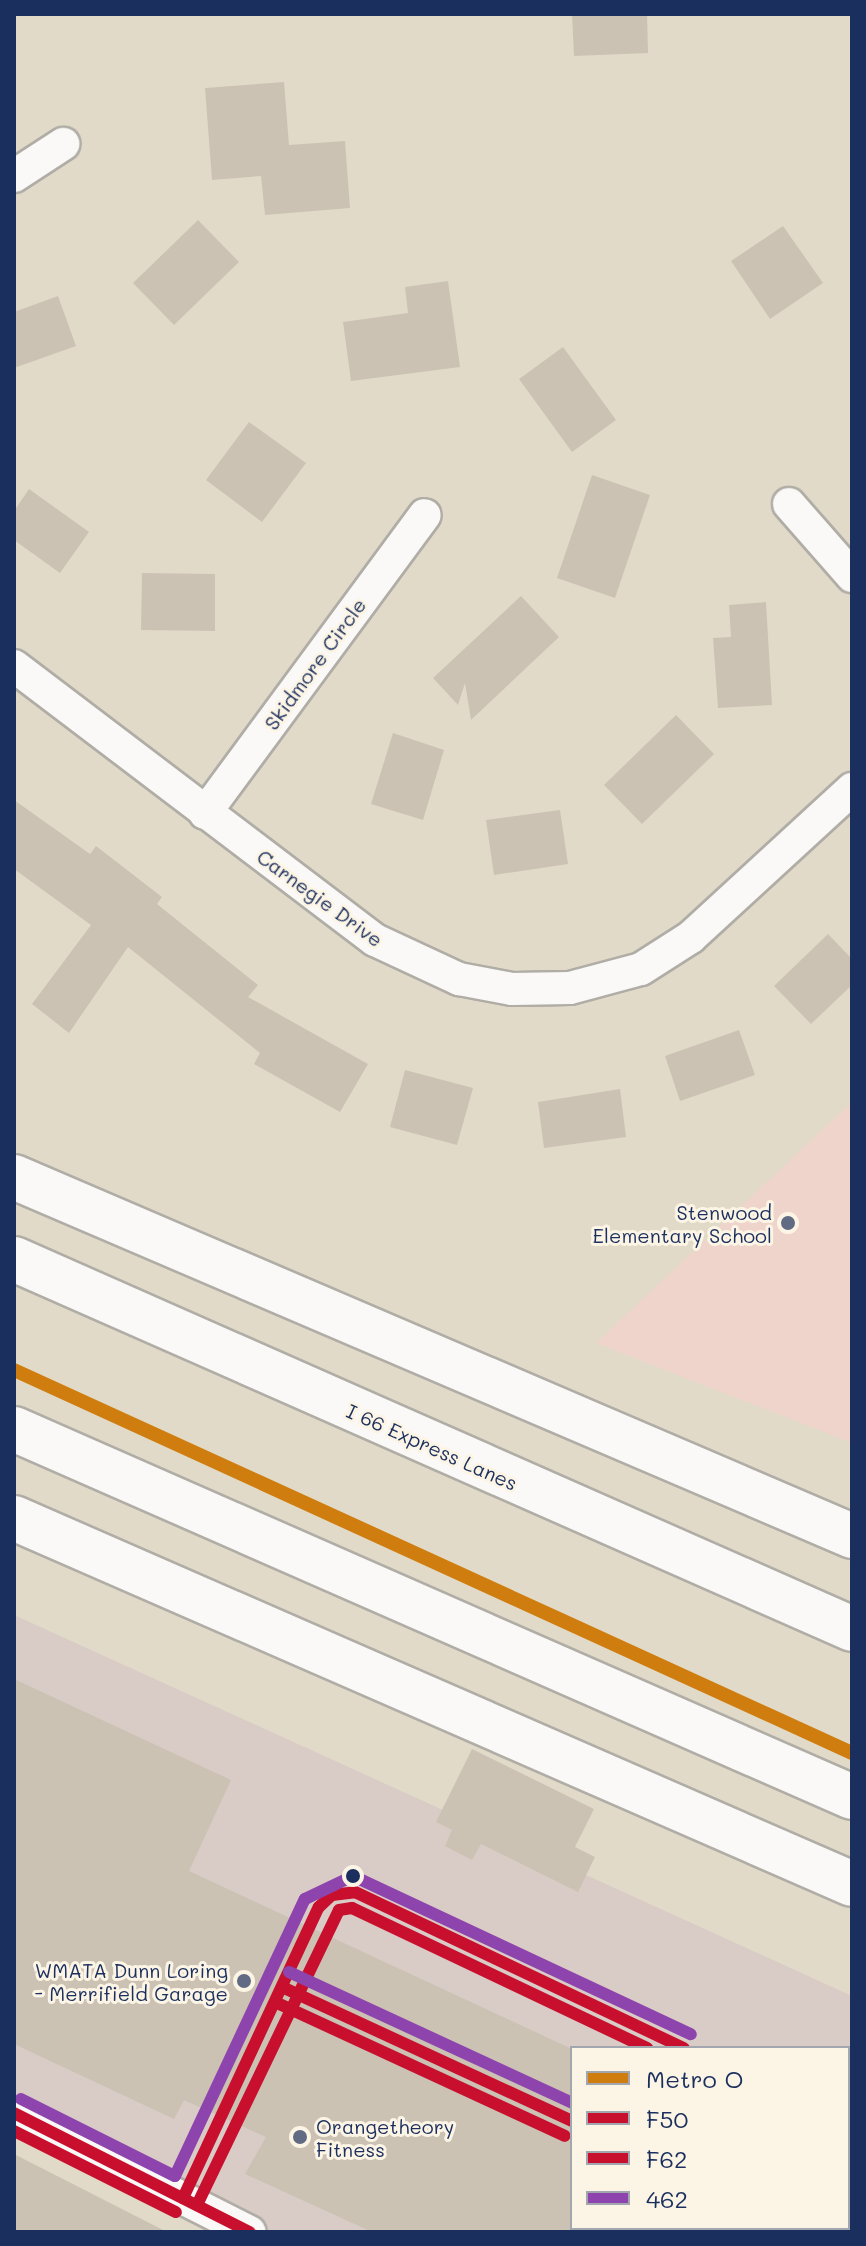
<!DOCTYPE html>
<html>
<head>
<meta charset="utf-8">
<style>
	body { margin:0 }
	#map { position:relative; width:866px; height:2246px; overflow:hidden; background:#e2dac8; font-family:Mali,sans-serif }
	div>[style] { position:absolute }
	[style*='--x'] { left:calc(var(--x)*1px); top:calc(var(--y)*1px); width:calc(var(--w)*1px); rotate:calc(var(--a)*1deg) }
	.built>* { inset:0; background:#eed4ca }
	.industrial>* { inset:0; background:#d9cbc5 }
	.building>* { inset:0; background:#cbc2b4 }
	.roads { filter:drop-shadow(2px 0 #b0ada6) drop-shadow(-2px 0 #b0ada6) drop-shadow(0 2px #b0ada6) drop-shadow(0 -2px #b0ada6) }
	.street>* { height:32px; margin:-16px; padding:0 16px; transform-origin:16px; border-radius:16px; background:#fbf9f7 }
	.highway>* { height:44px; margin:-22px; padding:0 22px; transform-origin:22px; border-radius:22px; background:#fbf9f7 }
	.bus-1>* { height:12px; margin:-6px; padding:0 6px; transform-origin:6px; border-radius:6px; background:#c8102e }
	.bus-2>* { height:12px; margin:-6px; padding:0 6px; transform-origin:6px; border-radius:6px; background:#c8102e }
	.bus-3>* { height:12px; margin:-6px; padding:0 6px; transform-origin:6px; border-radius:6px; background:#8e44ad }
	.metro-1>* { height:14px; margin:-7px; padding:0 7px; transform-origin:7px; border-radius:7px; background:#ce7d0e }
	.dots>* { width:22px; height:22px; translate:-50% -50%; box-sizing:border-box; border:4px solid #fcf5e5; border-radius:50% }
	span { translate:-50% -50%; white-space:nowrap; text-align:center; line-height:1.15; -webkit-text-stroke:6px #fcf5e5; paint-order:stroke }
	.street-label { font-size:20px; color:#1b2f5e }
	.poi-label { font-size:20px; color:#1b2f5e }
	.right { translate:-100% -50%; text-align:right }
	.left { translate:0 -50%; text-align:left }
	.frame { position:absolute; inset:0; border:16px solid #1b2f5e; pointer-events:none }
	.legend { position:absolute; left:570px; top:2046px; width:280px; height:184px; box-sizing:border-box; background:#fcf5e5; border:2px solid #a2a6af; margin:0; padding:10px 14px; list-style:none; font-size:24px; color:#1b2f5e }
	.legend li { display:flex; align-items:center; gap:16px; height:40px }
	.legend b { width:40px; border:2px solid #a2a6af }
</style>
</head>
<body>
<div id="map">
	<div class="built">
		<i style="clip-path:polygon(852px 1102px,852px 1443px,596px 1343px)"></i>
	</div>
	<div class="industrial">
		<i style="clip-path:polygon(evenodd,14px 1615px,852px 1996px,852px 2232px,228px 2232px,14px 2122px,14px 1615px,572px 2048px,848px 2048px,848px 2228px,572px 2228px,572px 2048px)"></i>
	</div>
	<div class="building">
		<i style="clip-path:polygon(572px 14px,647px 14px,648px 53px,574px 56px)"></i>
		<i style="clip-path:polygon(284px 82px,289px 145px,345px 141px,350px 208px,265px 215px,261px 176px,212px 180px,205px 88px)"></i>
		<i style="clip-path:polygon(198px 220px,239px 262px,174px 325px,133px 283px)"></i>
		<i style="clip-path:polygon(783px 226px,823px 283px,770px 319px,731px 261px)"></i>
		<i style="clip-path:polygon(448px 281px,460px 367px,351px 381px,343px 322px,408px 313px,405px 287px)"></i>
		<i style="clip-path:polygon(58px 296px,76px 346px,14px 368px,14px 312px)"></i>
		<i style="clip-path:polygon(563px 347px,616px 420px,572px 452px,519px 379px)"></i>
		<i style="clip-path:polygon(249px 422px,306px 463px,262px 522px,206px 480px)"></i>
		<i style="clip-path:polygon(592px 475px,650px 495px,615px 598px,557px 578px)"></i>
		<i style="clip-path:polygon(29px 489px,89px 532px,60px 573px,14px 540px,14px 511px)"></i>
		<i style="clip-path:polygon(142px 573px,215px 574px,215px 631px,141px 630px)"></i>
		<i style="clip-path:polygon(521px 596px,559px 637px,471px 720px,465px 683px,458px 705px,433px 678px)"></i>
		<i style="clip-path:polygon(766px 602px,772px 705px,718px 708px,713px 638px,731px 637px,729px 605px)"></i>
		<i style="clip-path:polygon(676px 715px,714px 754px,642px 824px,604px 785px)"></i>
		<i style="clip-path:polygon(393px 733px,444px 750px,423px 820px,371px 804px)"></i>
		<i style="clip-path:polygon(14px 800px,90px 854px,96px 846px,162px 897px,157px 904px,258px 985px,248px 997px,368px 1064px,340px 1112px,254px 1064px,260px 1053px,128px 947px,69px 1033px,32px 1004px,91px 925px,14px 869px)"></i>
		<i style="clip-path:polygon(560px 810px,568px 864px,494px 875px,486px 820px)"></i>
		<i style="clip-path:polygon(828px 934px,852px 959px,852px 985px,811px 1024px,774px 986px)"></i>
		<i style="clip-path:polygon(739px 1030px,755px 1075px,680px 1101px,665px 1056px)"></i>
		<i style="clip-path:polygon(405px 1070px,473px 1088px,457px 1145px,390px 1127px)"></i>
		<i style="clip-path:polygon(620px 1089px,626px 1137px,544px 1148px,538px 1102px)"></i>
		<i style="clip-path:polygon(14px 1679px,231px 1780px,189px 1871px,572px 2049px,572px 2232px,372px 2232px,245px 2174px,266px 2137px,184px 2100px,174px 2119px,14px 2044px)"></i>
		<i style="clip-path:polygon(472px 1749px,594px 1809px,575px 1847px,595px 1857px,578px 1892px,481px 1844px,472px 1860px,445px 1846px,452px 1830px,436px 1822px)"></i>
		<i style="clip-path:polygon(14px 2154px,167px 2232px,14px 2232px)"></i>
	</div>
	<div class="roads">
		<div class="street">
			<i style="--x:14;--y:176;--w:59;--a:-33.1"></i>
			<i style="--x:789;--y:504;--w:96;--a:48.8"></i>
			<i style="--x:14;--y:666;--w:453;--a:37.2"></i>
			<i style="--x:375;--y:940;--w:93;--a:24.9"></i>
			<i style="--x:459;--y:979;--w:54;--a:10.7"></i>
			<i style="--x:512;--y:989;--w:58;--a:-1"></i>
			<i style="--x:570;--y:988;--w:73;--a:-15"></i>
			<i style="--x:641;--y:969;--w:59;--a:-32.6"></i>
			<i style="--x:691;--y:937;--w:219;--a:-42.6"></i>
			<i style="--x:205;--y:813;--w:370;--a:-53.6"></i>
			<i style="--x:14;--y:2113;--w:264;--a:26.8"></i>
		</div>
		<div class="highway">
			<i style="--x:14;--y:1177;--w:912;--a:23.19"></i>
			<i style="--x:14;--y:1259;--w:916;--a:23.82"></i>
			<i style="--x:14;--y:1429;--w:915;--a:23.71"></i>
			<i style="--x:14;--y:1518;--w:914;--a:23.59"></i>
		</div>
	</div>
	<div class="bus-1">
		<i style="--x:282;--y:1987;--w:319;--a:24.8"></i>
		<i style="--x:14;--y:2113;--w:264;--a:26.8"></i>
		<i style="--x:183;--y:2198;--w:321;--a:-65"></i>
		<i style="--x:319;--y:1907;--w:18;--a:-43"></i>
		<i style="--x:332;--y:1895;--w:23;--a:-7"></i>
		<i style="--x:355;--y:1892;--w:364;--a:25.4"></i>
	</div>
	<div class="bus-2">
		<i style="--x:275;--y:2002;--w:319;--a:24.8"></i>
		<i style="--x:14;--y:2131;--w:181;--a:26.6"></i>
		<i style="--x:197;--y:2205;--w:327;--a:-64.3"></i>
		<i style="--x:339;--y:1910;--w:13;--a:-9"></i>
		<i style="--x:352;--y:1908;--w:327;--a:25.4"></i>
	</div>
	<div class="bus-3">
		<i style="--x:289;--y:1972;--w:312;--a:24.8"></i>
		<i style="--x:21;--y:2099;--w:172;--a:26.6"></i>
		<i style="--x:175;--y:2176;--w:306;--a:-64.9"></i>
		<i style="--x:305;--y:1899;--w:53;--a:-25.6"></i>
		<i style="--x:353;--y:1876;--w:373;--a:25.1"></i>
	</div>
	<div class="metro-1">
		<i style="--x:14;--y:1370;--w:921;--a:24.56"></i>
	</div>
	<div class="dots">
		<i style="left:788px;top:1223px;background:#616b83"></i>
		<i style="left:353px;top:1876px;background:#1b2f5e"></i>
		<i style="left:244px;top:1981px;background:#616b83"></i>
		<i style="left:300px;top:2137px;background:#616b83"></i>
	</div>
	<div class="street-label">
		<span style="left:315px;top:664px;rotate:-54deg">Skidmore Circle</span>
		<span style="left:320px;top:898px;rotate:36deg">Carnegie Drive</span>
		<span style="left:432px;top:1447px;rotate:24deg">I 66 Express Lanes</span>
	</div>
	<div class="poi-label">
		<span class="right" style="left:772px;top:1224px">Stenwood<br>Elementary School</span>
		<span class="right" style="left:228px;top:1982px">WMATA Dunn Loring<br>- Merrifield Garage</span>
		<span class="left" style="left:316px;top:2138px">Orangetheory<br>Fitness</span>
	</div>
	<div class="frame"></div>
	<ul class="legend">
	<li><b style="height:10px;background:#ce7d0e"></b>Metro O</li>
	<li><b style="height:10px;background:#c8102e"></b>F50</li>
	<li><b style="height:10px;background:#c8102e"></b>F62</li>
	<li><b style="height:10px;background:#8e44ad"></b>462</li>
	</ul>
</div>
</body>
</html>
